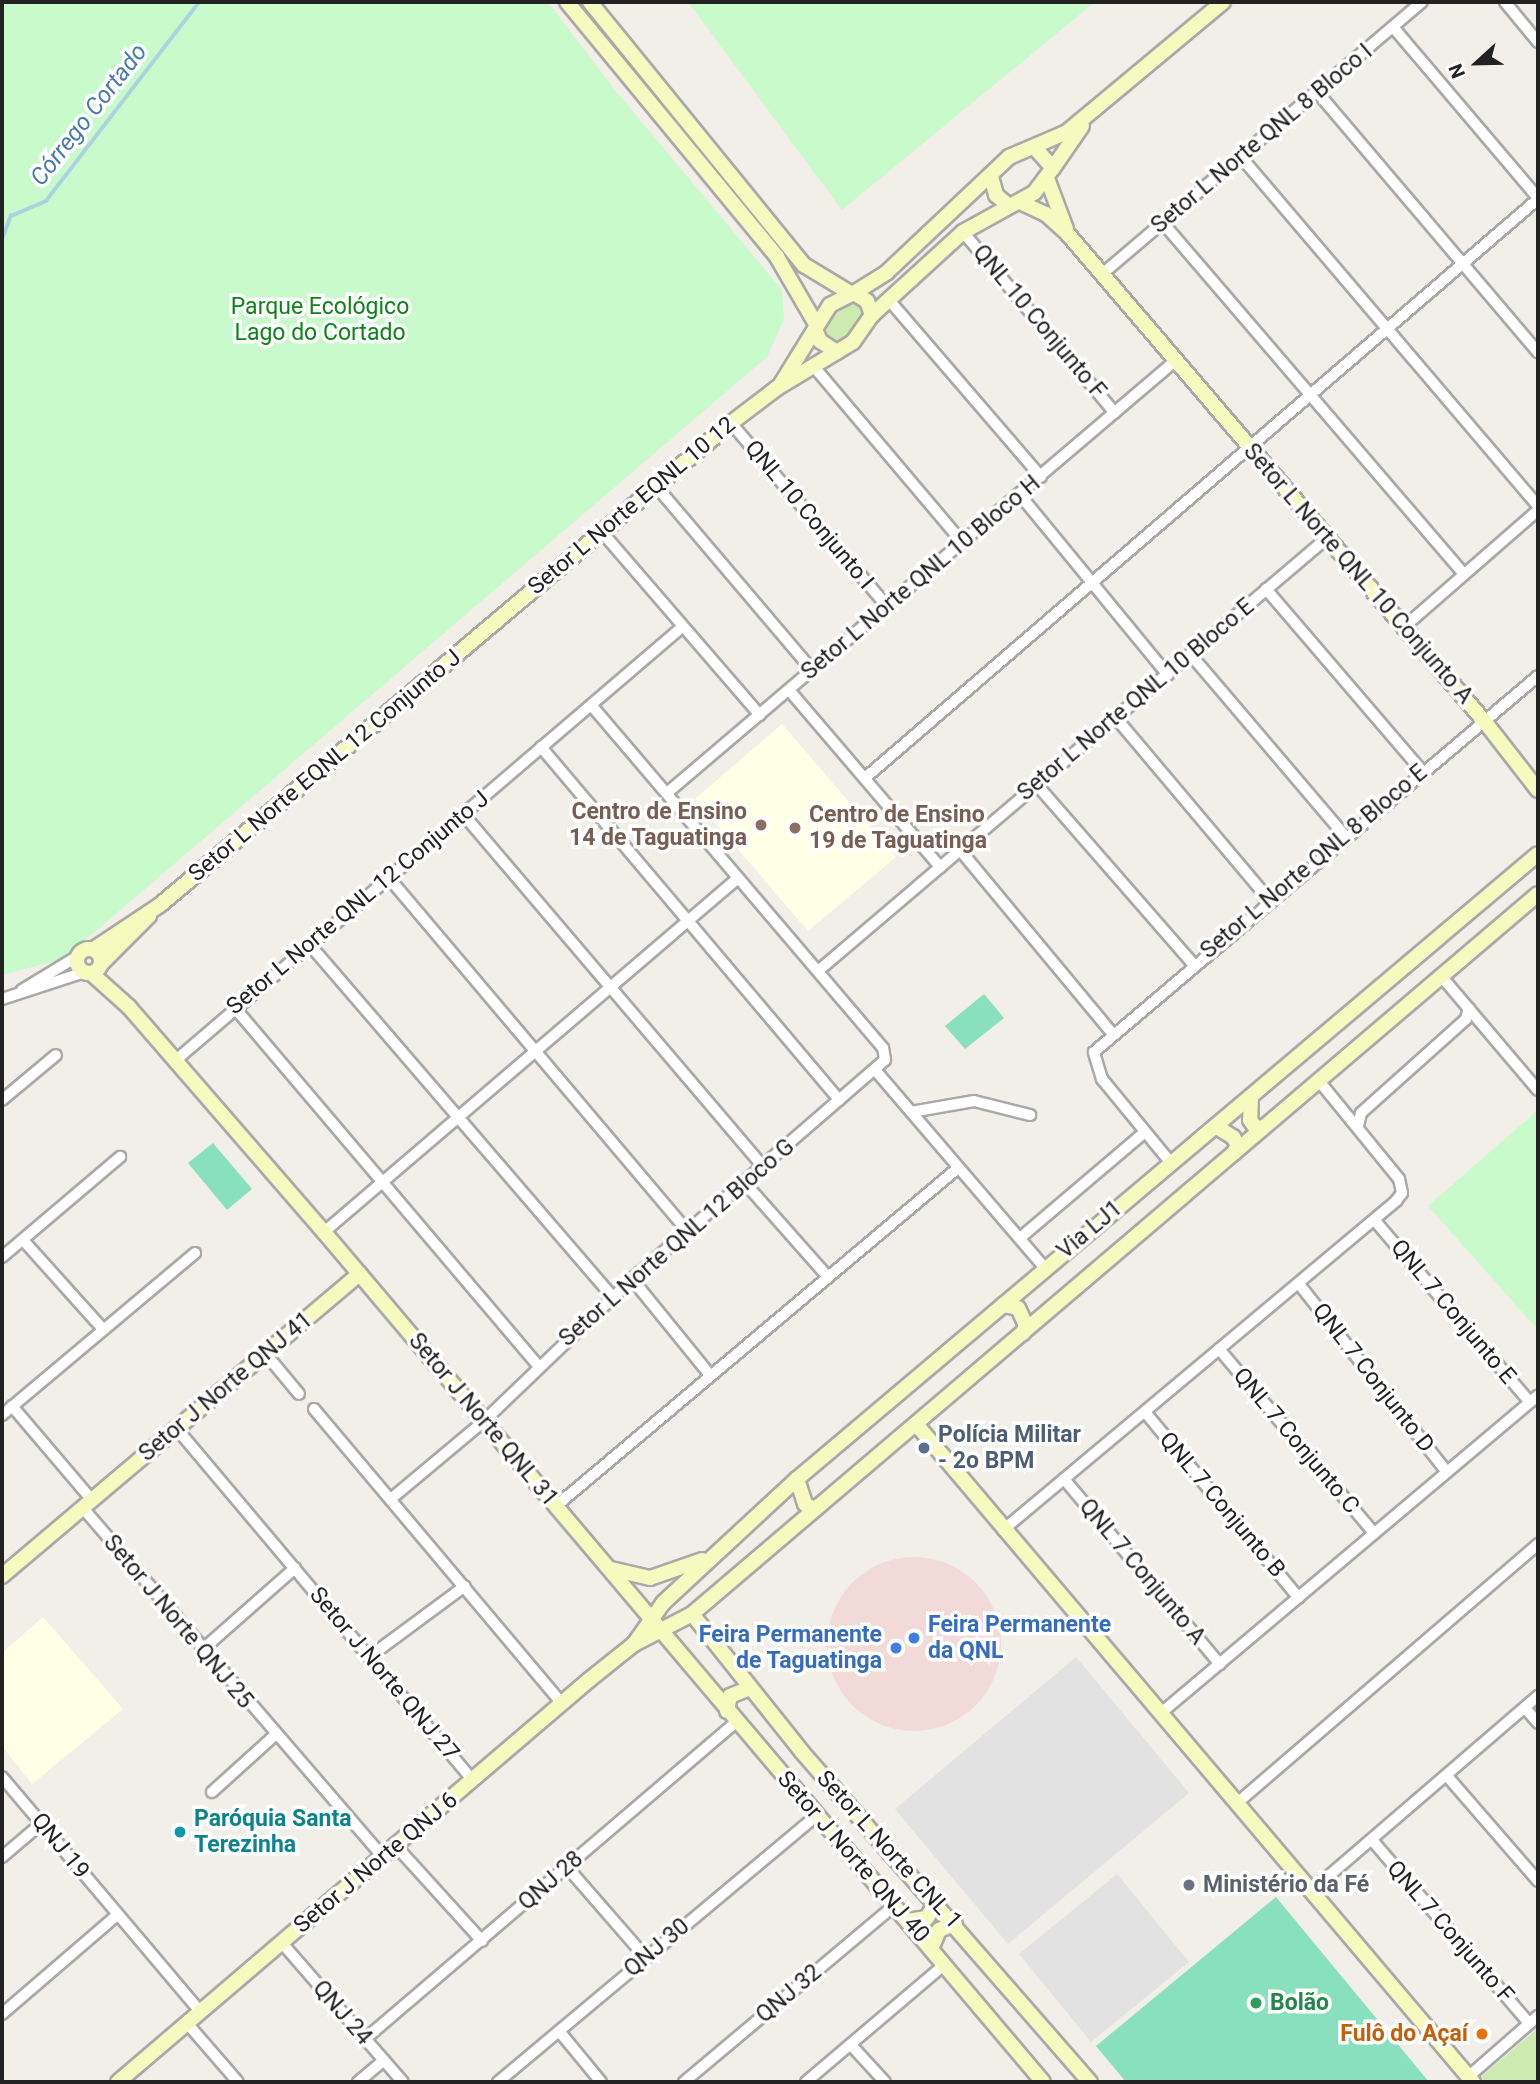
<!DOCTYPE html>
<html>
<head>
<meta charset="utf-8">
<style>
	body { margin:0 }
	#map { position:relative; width:1540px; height:2084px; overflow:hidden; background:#f2efe9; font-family:Roboto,sans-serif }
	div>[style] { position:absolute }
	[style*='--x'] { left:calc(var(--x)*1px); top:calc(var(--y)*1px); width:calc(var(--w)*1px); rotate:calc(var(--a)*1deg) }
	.commercial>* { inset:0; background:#f2dad9 }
	.round { border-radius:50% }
	.education>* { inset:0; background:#ffffe5 }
	.grass>* { inset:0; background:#cdebb0 }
	.park>* { inset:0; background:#c8facc }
	.pitch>* { inset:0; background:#88e0be }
	.parking>* { inset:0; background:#e2e2e2 }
	.stream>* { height:3.5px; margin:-1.75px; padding:0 1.75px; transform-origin:1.75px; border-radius:1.75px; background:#aad3df }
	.roads { filter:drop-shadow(2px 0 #a9a9a9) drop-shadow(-2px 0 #a9a9a9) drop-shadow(0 2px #a9a9a9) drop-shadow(0 -2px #a9a9a9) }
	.street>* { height:10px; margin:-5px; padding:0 5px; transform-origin:5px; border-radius:5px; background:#fff }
	.secondary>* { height:14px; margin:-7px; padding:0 7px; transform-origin:7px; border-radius:7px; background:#f7fabf }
	.secondary>.ring { margin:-7px; padding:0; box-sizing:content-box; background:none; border:14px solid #f7fabf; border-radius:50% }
	.dots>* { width:19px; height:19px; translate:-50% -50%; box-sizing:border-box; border:4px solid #fff; border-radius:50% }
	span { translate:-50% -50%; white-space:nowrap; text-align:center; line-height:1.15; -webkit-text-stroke:7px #fff; paint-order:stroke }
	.street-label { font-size:23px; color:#222 }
	.park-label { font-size:23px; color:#0c8416 }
	.education-label { font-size:23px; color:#785e54; font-weight:700 }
	.right { translate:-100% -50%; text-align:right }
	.left { translate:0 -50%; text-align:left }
	.service-label { font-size:23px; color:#4e5e75; font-weight:700 }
	.shop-label { font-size:23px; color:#366cbe; font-weight:700 }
	.culture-label { font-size:23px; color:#0d838f; font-weight:700 }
	.worship-label { font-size:23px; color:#5b616d; font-weight:700 }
	.leisure-label { font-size:23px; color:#27864d; font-weight:700 }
	.food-label { font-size:23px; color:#c56008; font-weight:700 }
	.water-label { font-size:24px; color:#4a7aab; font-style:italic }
	.frame { position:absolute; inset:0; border:4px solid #222; pointer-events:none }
	.north { position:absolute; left:1442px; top:28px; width:70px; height:70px; -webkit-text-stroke:5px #fff; paint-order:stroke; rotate:248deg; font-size:19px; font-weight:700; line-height:28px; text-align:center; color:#222 }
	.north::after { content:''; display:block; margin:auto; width:24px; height:32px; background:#222; clip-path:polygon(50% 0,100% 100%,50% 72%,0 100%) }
</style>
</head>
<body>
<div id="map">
	<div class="commercial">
		<i class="round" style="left:827px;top:1557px;width:174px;height:174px"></i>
	</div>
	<div class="education">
		<i style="clip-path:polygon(782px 724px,896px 857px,808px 931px,695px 799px)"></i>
		<i style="clip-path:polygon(43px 1617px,123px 1709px,32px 1784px,2px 1746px,2px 1653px)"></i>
	</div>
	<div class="grass">
		<i style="clip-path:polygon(854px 300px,864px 306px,866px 317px,844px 339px,825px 341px,820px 328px,838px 307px)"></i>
		<i style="clip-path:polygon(1538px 2028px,1538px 2082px,1485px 2082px,1481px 2077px)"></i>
	</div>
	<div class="park">
		<i style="clip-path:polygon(2px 2px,548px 2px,615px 90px,782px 290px,784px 319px,767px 357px,63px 959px,2px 975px)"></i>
		<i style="clip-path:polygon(688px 2px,1095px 2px,842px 210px)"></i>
		<i style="clip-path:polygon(1538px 1110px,1538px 1330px,1428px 1206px)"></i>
	</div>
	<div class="pitch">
		<i style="clip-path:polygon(984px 994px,1004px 1018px,965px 1049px,945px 1026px)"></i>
		<i style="clip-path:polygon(213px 1143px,252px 1189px,227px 1210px,188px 1163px)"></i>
		<i style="clip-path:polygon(1276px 1897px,1429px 2082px,1126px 2082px,1096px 2046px)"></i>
	</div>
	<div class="parking">
		<i style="clip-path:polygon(1076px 1657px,1189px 1793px,1008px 1944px,895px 1809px)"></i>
		<i style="clip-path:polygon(1117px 1874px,1189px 1962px,1091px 2042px,1019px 1954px)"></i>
	</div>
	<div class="stream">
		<i style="--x:2;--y:239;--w:25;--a:-69"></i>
		<i style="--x:11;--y:216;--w:38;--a:-23"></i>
		<i style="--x:46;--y:201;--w:251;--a:-52.4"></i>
	</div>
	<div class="roads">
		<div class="street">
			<i style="--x:1505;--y:2;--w:52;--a:50.5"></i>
			<i style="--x:1393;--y:27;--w:224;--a:49.7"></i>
			<i style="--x:1318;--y:93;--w:340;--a:49.7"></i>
			<i style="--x:1241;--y:157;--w:458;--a:49.6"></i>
			<i style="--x:1163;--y:223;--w:461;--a:49.4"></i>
			<i style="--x:963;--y:232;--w:236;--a:50"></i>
			<i style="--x:1101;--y:275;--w:421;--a:-40.4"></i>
			<i style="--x:889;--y:300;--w:233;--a:49.3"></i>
			<i style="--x:815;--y:368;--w:228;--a:49.8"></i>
			<i style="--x:731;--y:423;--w:240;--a:49.6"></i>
			<i style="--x:656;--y:486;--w:241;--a:49.7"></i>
			<i style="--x:1020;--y:495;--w:233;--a:50.6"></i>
			<i style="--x:601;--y:531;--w:243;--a:49.2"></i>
			<i style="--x:1266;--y:589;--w:240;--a:49.4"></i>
			<i style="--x:1404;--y:627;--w:178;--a:-41.1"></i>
			<i style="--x:1191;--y:655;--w:239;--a:49.6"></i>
			<i style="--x:789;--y:690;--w:233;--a:49.5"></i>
			<i style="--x:1116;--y:718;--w:239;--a:49.9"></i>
			<i style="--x:541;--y:747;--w:462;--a:49.8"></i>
			<i style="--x:865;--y:778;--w:888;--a:-40.71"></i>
			<i style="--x:1037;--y:785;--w:237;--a:48.9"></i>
			<i style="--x:667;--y:793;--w:667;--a:-40.38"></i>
			<i style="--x:463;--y:814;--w:463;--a:49.6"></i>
			<i style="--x:960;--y:850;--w:238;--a:50.3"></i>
			<i style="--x:389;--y:878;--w:462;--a:49.8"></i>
			<i style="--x:310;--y:945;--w:463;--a:49.3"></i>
			<i style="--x:818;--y:971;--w:668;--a:-40.39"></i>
			<i style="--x:1442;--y:977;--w:148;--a:49.7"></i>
			<i style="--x:22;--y:990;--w:66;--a:-31.3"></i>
			<i style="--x:2;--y:999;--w:87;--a:-18"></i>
			<i style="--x:234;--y:1007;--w:470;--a:49.7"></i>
			<i style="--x:176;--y:1060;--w:666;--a:-40.55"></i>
			<i style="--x:876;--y:1071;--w:260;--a:49.4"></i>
			<i style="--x:2;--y:1100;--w:70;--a:-39.8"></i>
			<i style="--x:911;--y:1112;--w:64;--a:-9.9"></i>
			<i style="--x:974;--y:1101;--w:58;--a:14"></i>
			<i style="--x:1358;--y:1126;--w:13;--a:-77"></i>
			<i style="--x:1361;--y:1113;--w:141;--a:-41.8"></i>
			<i style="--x:1466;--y:1019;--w:11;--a:-75"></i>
			<i style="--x:1171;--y:1163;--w:109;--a:-129.4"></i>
			<i style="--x:1102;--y:1079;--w:28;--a:-107"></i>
			<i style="--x:1094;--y:1052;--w:582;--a:-40.26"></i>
			<i style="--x:744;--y:1182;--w:127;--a:48.5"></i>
			<i style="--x:1376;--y:1222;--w:237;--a:49.5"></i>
			<i style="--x:324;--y:1232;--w:545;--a:-40.53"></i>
			<i style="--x:1020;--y:1238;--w:164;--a:-40.3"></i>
			<i style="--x:23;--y:1240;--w:118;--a:48.1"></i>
			<i style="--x:2;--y:1257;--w:155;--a:-40.3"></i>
			<i style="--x:632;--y:1279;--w:124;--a:50.9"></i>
			<i style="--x:1299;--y:1284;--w:239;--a:51.8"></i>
			<i style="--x:1219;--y:1349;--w:241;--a:49.9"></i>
			<i style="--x:265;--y:1353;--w:53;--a:50.3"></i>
			<i style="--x:12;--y:1406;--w:123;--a:49.6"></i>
			<i style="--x:314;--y:1409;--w:385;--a:49.9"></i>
			<i style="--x:1145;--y:1412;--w:241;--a:50.4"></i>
			<i style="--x:2;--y:1415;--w:252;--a:-40"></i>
			<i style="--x:177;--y:1429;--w:459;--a:49.9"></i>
			<i style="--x:1064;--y:1479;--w:242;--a:49.9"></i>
			<i style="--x:392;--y:1498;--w:120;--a:-39.9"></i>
			<i style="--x:484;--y:1421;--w:205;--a:-43.8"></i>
			<i style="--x:632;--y:1279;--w:335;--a:-40.9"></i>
			<i style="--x:885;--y:1060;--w:12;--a:-99"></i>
			<i style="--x:883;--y:1048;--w:450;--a:-130.4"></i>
			<i style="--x:556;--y:1506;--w:525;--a:-40.06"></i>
			<i style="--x:82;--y:1507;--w:462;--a:49.3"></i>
			<i style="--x:1003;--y:1530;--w:513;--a:-39.93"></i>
			<i style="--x:1396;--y:1201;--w:10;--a:-53"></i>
			<i style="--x:1402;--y:1193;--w:14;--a:-102"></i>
			<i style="--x:1399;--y:1179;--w:127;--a:-129.2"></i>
			<i style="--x:202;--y:1650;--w:124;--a:-41.4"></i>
			<i style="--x:369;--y:1657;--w:119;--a:-36.5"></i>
			<i style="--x:1525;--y:1708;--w:20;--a:49"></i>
			<i style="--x:1161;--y:1713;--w:493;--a:-40.1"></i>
			<i style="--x:1447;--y:1776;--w:139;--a:49.1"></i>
			<i style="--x:2;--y:1777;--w:305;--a:49.8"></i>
			<i style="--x:212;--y:1792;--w:85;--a:-42.1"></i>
			<i style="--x:1236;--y:1804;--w:399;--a:-40.7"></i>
			<i style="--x:1372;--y:1840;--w:241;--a:49.4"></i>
			<i style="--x:396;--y:1846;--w:128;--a:47.8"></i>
			<i style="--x:2;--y:1857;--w:52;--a:-40.4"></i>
			<i style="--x:567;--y:1867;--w:121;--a:49"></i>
			<i style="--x:1310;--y:1892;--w:301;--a:-40.7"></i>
			<i style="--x:282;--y:1943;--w:184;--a:49"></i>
			<i style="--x:2;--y:2014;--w:150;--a:-40.7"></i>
			<i style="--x:186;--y:2022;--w:79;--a:49.1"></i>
			<i style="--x:559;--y:2031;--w:66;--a:50.5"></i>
			<i style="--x:365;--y:2039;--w:488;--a:-40.5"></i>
			<i style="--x:851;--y:2045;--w:50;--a:47.4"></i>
			<i style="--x:1468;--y:2077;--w:93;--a:-41.1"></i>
			<i style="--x:358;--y:2082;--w:34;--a:-40"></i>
			<i style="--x:498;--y:2082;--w:416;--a:-39.9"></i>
			<i style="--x:684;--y:2082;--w:274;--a:-40"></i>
			<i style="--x:806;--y:2082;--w:182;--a:-40.3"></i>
		</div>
		<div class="secondary">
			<i style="--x:567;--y:2;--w:330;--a:50.5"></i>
			<i style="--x:777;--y:257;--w:78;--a:59.8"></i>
			<i style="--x:590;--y:2;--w:339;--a:50.9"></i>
			<i style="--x:804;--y:265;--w:54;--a:31.3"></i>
			<i style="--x:1053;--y:168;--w:51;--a:-55.4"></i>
			<i style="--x:991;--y:177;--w:19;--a:74"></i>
			<i style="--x:996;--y:195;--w:17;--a:40"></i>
			<i style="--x:1048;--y:181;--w:51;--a:69.4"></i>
			<i style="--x:1022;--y:203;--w:26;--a:25"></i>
			<i style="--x:1046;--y:214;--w:28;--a:42"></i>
			<i style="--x:1067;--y:233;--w:643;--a:49.48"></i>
			<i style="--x:1485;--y:722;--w:86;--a:52.1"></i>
			<i style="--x:854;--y:293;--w:39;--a:-32"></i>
			<i style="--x:887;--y:272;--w:168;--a:-43.3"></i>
			<i style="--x:1009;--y:157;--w:63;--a:-23.3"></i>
			<i style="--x:1067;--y:132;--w:203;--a:-39.8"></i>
			<i style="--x:837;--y:352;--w:20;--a:-147"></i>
			<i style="--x:820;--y:341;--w:13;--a:-113"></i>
			<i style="--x:815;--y:329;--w:28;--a:-58"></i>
			<i style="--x:830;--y:305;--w:27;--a:-27"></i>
			<i style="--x:854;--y:293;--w:15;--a:32"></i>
			<i style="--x:867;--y:301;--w:15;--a:70"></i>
			<i style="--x:781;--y:384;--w:65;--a:-58.3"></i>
			<i class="ring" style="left:77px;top:949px;width:10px;height:10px"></i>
			<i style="--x:94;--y:949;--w:79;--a:-33.7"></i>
			<i style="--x:160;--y:905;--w:747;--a:-40.17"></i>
			<i style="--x:731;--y:423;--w:58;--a:-37.3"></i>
			<i style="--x:777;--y:388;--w:89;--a:-31.2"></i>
			<i style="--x:853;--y:342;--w:33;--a:-55"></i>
			<i style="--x:872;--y:315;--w:123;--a:-42.4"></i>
			<i style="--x:963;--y:232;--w:81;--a:-28.8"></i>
			<i style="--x:1034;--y:193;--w:31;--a:-53"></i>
			<i style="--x:1053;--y:168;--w:28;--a:-132"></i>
			<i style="--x:101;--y:964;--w:68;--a:-45"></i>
			<i style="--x:91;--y:973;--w:51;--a:41.8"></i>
			<i style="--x:129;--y:1007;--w:298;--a:49.1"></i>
			<i style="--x:324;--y:1232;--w:1113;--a:49.77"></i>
			<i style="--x:1251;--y:1097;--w:23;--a:92"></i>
			<i style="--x:1250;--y:1120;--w:9;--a:54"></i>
			<i style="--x:1255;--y:1127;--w:8;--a:7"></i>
			<i style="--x:1217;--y:1127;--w:19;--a:32"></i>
			<i style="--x:1233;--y:1137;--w:9;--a:58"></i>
			<i style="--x:1238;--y:1145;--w:9;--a:117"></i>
			<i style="--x:1003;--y:1305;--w:15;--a:11"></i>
			<i style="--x:1018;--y:1308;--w:19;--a:65"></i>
			<i style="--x:1026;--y:1325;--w:9;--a:111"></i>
			<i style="--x:916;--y:1424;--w:862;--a:49.75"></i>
			<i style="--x:797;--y:1479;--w:26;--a:72"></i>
			<i style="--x:805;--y:1504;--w:9;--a:32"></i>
			<i style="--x:813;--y:1509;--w:7;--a:-27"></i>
			<i style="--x:611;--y:1569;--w:40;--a:13"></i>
			<i style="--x:650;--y:1578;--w:55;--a:-19.1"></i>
			<i style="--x:2;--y:1576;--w:468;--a:-40.2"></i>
			<i style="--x:692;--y:1614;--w:176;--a:51.4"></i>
			<i style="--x:802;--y:1752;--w:438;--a:48.9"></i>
			<i style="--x:634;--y:1644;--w:50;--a:-54.7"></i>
			<i style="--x:663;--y:1603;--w:183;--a:-42.8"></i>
			<i style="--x:797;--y:1479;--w:969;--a:-40.15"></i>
			<i style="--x:727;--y:1711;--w:15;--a:-79"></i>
			<i style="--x:730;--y:1696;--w:22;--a:-22"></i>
			<i style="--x:907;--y:1921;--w:20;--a:-9"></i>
			<i style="--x:927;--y:1918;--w:18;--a:-61"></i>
			<i style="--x:931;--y:1949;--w:21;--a:-67"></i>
			<i style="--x:939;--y:1930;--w:17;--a:-21"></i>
			<i style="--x:118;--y:2082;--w:619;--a:-40.48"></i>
			<i style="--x:589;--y:1680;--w:58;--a:-38.7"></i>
			<i style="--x:634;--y:1644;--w:65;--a:-27.3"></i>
			<i style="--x:692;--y:1614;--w:1111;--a:-40.4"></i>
		</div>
	</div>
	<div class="dots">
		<i style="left:761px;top:825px;background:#8d6e63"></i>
		<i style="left:795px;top:828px;background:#8d6e63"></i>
		<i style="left:924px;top:1448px;background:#5c6f8a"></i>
		<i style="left:914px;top:1638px;background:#3f7fe0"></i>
		<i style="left:896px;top:1648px;background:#3f7fe0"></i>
		<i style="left:180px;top:1832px;background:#0f9aa8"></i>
		<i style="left:1189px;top:1885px;background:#6b7280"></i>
		<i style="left:1256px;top:2003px;background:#2e9e5b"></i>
		<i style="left:1482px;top:2034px;background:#e8710a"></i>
	</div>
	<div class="street-label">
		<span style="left:1262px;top:139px;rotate:-40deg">Setor L Norte QNL 8 Bloco I</span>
		<span style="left:1039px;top:322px;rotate:50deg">QNL 10 Conjunto F</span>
		<span style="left:632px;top:506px;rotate:-40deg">Setor L Norte EQNL 10 12</span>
		<span style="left:809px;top:515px;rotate:50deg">QNL 10 Conjunto I</span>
		<span style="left:1358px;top:574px;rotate:49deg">Setor L Norte QNL 10 Conjunto A</span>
		<span style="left:921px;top:578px;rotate:-40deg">Setor L Norte QNL 10 Bloco H</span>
		<span style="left:1136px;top:700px;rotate:-40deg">Setor L Norte QNL 10 Bloco E</span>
		<span style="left:325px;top:766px;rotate:-40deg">Setor L Norte EQNL 12 Conjunto J</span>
		<span style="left:1314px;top:862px;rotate:-40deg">Setor L Norte QNL 8 Bloco E</span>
		<span style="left:358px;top:903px;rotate:-40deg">Setor L Norte QNL 12 Conjunto J</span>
		<span style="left:1090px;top:1230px;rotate:-40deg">Via LJ1</span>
		<span style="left:677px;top:1243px;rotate:-41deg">Setor L Norte QNL 12 Bloco G</span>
		<span style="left:1453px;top:1312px;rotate:50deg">QNL 7 Conjunto E</span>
		<span style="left:1373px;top:1378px;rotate:52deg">QNL 7 Conjunto D</span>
		<span style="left:226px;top:1387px;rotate:-40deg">Setor J Norte QNJ 41</span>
		<span style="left:483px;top:1420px;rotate:50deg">Setor J Norte QNL 31</span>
		<span style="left:1296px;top:1441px;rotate:50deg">QNL 7 Conjunto C</span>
		<span style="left:1222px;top:1505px;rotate:50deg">QNL 7 Conjunto B</span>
		<span style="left:1142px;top:1572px;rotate:50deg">QNL 7 Conjunto A</span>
		<span style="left:178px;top:1622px;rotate:50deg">Setor J Norte QNJ 25</span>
		<span style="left:384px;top:1674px;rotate:50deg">Setor J Norte QNJ 27</span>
		<span style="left:60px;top:1846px;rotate:51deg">QNJ 19</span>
		<span style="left:889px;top:1850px;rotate:48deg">Setor L Norte CNL 1</span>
		<span style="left:853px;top:1857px;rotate:49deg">Setor J Norte QNJ 40</span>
		<span style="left:376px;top:1863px;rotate:-40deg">Setor J Norte QNJ 6</span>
		<span style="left:551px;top:1881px;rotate:-41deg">QNJ 28</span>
		<span style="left:1450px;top:1932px;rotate:49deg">QNL 7 Conjunto F</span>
		<span style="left:657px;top:1948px;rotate:-40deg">QNJ 30</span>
		<span style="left:789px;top:1994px;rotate:-40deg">QNJ 32</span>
		<span style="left:342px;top:2013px;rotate:49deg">QNJ 24</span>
	</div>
	<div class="park-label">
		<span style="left:320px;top:320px">Parque Ecológico<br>Lago do Cortado</span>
	</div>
	<div class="education-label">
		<span class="right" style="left:747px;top:825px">Centro de Ensino<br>14 de Taguatinga</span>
		<span class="left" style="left:809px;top:828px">Centro de Ensino<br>19 de Taguatinga</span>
	</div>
	<div class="service-label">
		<span class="left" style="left:938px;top:1448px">Polícia Militar<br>- 2o BPM</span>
	</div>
	<div class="shop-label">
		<span class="left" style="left:928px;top:1638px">Feira Permanente<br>da QNL</span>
		<span class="right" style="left:882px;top:1648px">Feira Permanente<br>de Taguatinga</span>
	</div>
	<div class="culture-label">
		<span class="left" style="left:194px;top:1832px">Paróquia Santa<br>Terezinha</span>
	</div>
	<div class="worship-label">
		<span class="left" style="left:1203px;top:1885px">Ministério da Fé</span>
	</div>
	<div class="leisure-label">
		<span class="left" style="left:1270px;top:2003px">Bolão</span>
	</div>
	<div class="food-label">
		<span class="right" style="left:1468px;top:2034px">Fulô do Açaí</span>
	</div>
	<div class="water-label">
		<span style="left:89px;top:115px;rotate:-52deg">Córrego Cortado</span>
	</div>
	<div class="frame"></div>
	<div class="north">N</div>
</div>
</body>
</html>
